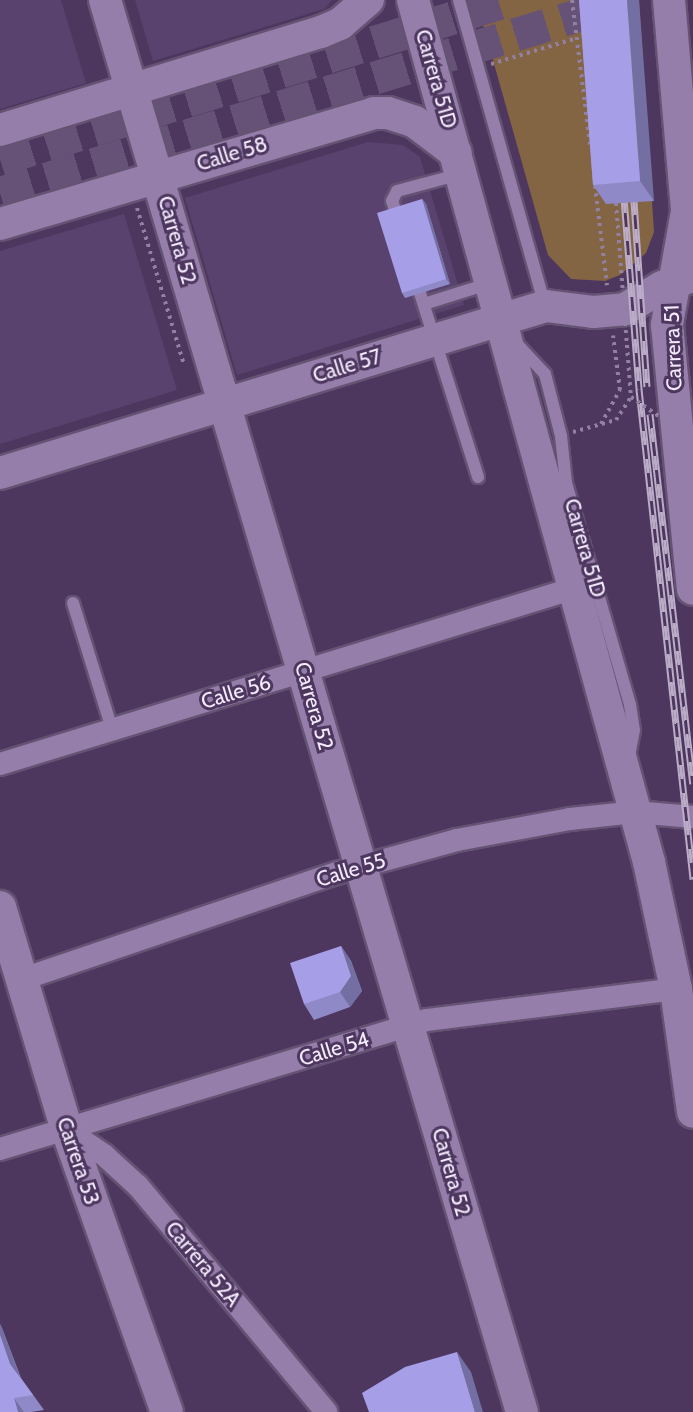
<!DOCTYPE html>
<html>
<head>
<meta charset="utf-8">
<style>
	body { margin:0 }
	#map { position:relative; width:693px; height:1412px; overflow:hidden; background:#4d375f; font-family:Cabin,sans-serif }
	div>[style] { position:absolute }
	[style*='--x'] { left:calc(var(--x)*1px); top:calc(var(--y)*1px); width:calc(var(--w)*1px); rotate:calc(var(--a)*1deg) }
	.built>* { inset:0; background:#5a426f }
	.green>* { inset:0; background:#836443 }
	.primary-tunnel>* { height:33px; margin-top:-16.5px; transform-origin:0; background:repeating-linear-gradient(90deg,#665277 0 33px,transparent 0 49px) }
	.path>* { height:4px; margin-top:-2px; transform-origin:0; background:repeating-linear-gradient(90deg,#9281a1 0 3px,transparent 0 7.5px) }
	.roads { filter:drop-shadow(2px 0 #655373) drop-shadow(-2px 0 #655373) drop-shadow(0 2px #655373) drop-shadow(0 -2px #655373) }
	.lane>* { height:12px; margin:-6px; padding:0 6px; transform-origin:6px; border-radius:6px; background:#957eaa }
	.street>* { height:22px; margin:-11px; padding:0 11px; transform-origin:11px; border-radius:11px; background:#957eaa }
	.secondary>* { height:32px; margin:-16px; padding:0 16px; transform-origin:16px; border-radius:16px; background:#957eaa }
	.rail>* { height:7px; margin-top:-3.5px; transform-origin:0; background:repeating-linear-gradient(90deg,#4d375f 0 14px,#bbacc7 0 28px); box-sizing:border-box; border-block:2px solid #bbacc7 }
	.path-bridge>* { height:4px; margin-top:-2px; transform-origin:0; background:repeating-linear-gradient(90deg,#9281a1 0 3px,transparent 0 7.5px) }
	.wall>* { inset:0; background:#8f89c7 }
	.shaded-wall>* { inset:0; background:#746fa2 }
	.building>* { inset:0; background:#a69fe7 }
	span { translate:-50% -50%; white-space:nowrap; text-align:center; line-height:1.15; -webkit-text-stroke:6px #4d375f; paint-order:stroke }
	.street-label { font-size:21px; color:#f4eafd }
</style>
</head>
<body>
<div id="map">
	<div class="built">
		<i style="clip-path:polygon(0 0,61px 0,86px 83px,0 109px)"></i>
		<i style="clip-path:polygon(135px 0,332px 0,324px 9px,153px 61px)"></i>
		<i style="clip-path:polygon(368px 142px,403px 145px,420px 157px,464px 305px,237px 375px,185px 198px)"></i>
		<i style="clip-path:polygon(124px 214px,177px 390px,0 444px,0 251px)"></i>
	</div>
	<div class="green">
		<i style="clip-path:polygon(476px 0,639px 0,654px 232px,646px 253px,620px 275px,605px 281px,571px 279px,548px 255px)"></i>
	</div>
	<div class="primary-tunnel">
		<i style="--x:0;--y:159;--w:533;--a:-17.35"></i>
		<i style="--x:0;--y:193;--w:656;--a:-17.11"></i>
	</div>
	<div class="path">
		<i style="--x:572;--y:0;--w:146;--a:82.9"></i>
		<i style="--x:491;--y:64;--w:90;--a:-16.8"></i>
		<i style="--x:595;--y:186;--w:100;--a:83.1"></i>
		<i style="--x:137;--y:208;--w:164;--a:73.3"></i>
		<i style="--x:601;--y:424;--w:39;--a:-61"></i>
		<i style="--x:620;--y:390;--w:55;--a:-97.3"></i>
		<i style="--x:573;--y:432;--w:45;--a:-15.6"></i>
		<i style="--x:616;--y:420;--w:27;--a:-57"></i>
	</div>
	<div class="roads">
		<div class="lane">
			<i style="--x:459;--y:0;--w:317;--a:74.3"></i>
			<i style="--x:396;--y:213;--w:13;--a:-108"></i>
			<i style="--x:392;--y:201;--w:11;--a:-63"></i>
			<i style="--x:397;--y:191;--w:66;--a:-14.9"></i>
			<i style="--x:420;--y:293;--w:193;--a:72.5"></i>
			<i style="--x:424;--y:304;--w:70;--a:-17.4"></i>
			<i style="--x:517;--y:344;--w:41;--a:47"></i>
			<i style="--x:545;--y:374;--w:64;--a:75.5"></i>
			<i style="--x:561;--y:436;--w:47;--a:83.9"></i>
			<i style="--x:566;--y:483;--w:231;--a:73.9"></i>
			<i style="--x:630;--y:705;--w:25;--a:81"></i>
			<i style="--x:634;--y:730;--w:26;--a:101"></i>
			<i style="--x:73;--y:603;--w:132;--a:72.8"></i>
		</div>
		<div class="street">
			<i style="--x:0;--y:764;--w:601;--a:-17.02"></i>
			<i style="--x:20;--y:980;--w:335;--a:-18.7"></i>
			<i style="--x:337;--y:873;--w:124;--a:-15.4"></i>
			<i style="--x:457;--y:840;--w:115;--a:-10.5"></i>
			<i style="--x:570;--y:819;--w:65;--a:-6.1"></i>
			<i style="--x:635;--y:812;--w:58;--a:4.9"></i>
			<i style="--x:67;--y:1130;--w:45;--a:34"></i>
			<i style="--x:104;--y:1155;--w:46;--a:42.4"></i>
			<i style="--x:138;--y:1186;--w:294;--a:50.2"></i>
			<i style="--x:0;--y:1149;--w:446;--a:-16.8"></i>
			<i style="--x:427;--y:1020;--w:251;--a:-7.1"></i>
		</div>
		<div class="secondary">
			<i style="--x:105;--y:0;--w:1472;--a:73.55"></i>
			<i style="--x:413;--y:0;--w:894;--a:74.69"></i>
			<i style="--x:649;--y:862;--w:130;--a:78"></i>
			<i style="--x:676;--y:989;--w:124;--a:82.1"></i>
			<i style="--x:669;--y:0;--w:212;--a:85.1"></i>
			<i style="--x:687;--y:211;--w:116;--a:100"></i>
			<i style="--x:667;--y:325;--w:265;--a:84.4"></i>
			<i style="--x:0;--y:130;--w:336;--a:-17"></i>
			<i style="--x:321;--y:32;--w:21;--a:-23"></i>
			<i style="--x:340;--y:24;--w:37;--a:-41"></i>
			<i style="--x:0;--y:224;--w:390;--a:-16.5"></i>
			<i style="--x:374;--y:113;--w:14;--a:0"></i>
			<i style="--x:388;--y:113;--w:28;--a:18"></i>
			<i style="--x:415;--y:122;--w:51;--a:37.1"></i>
			<i style="--x:0;--y:473;--w:571;--a:-17.01"></i>
			<i style="--x:546;--y:306;--w:47;--a:7.3"></i>
			<i style="--x:593;--y:312;--w:32;--a:-5"></i>
			<i style="--x:625;--y:309;--w:43;--a:-30.7"></i>
			<i style="--x:662;--y:287;--w:33;--a:-20"></i>
			<i style="--x:0;--y:907;--w:233;--a:73.3"></i>
			<i style="--x:67;--y:1130;--w:299;--a:70.5"></i>
		</div>
	</div>
	<div class="rail">
		<i style="--x:623;--y:185;--w:205;--a:85.5"></i>
		<i style="--x:639;--y:389;--w:493;--a:83.7"></i>
		<i style="--x:633;--y:187;--w:200;--a:86"></i>
		<i style="--x:650;--y:414;--w:372;--a:83.4"></i>
	</div>
	<div class="path-bridge">
		<i style="--x:616;--y:203;--w:195;--a:85.6"></i>
		<i style="--x:631;--y:397;--w:75;--a:34.7"></i>
	</div>
	<div class="wall">
		<i style="clip-path:polygon(579px 0,654px 201px,606px 204px,593px 185px)"></i>
		<i style="clip-path:polygon(422px 199px,426px 204px,450px 284px,405px 298px,402px 293px)"></i>
		<i style="clip-path:polygon(341px 946px,351px 961px,362px 991px,350px 1007px,314px 1020px,304px 1004px)"></i>
		<i style="clip-path:polygon(0 1324px,2px 1328px,21px 1378px,44px 1410px,31px 1412px,0 1412px)"></i>
	</div>
	<div class="shaded-wall">
		<i style="clip-path:polygon(627px 0,639px 0,654px 201px,640px 181px)"></i>
		<i style="clip-path:polygon(422px 199px,426px 204px,450px 284px,446px 279px)"></i>
		<i style="clip-path:polygon(341px 946px,351px 961px,362px 991px,350px 1007px,340px 992px)"></i>
		<i style="clip-path:polygon(0 1324px,2px 1328px,21px 1380px,10px 1364px,0 1335px)"></i>
		<i style="clip-path:polygon(457px 1352px,471px 1372px,483px 1412px,475px 1412px)"></i>
		<i style="clip-path:polygon(14px 1398px,24px 1412px,18px 1412px)"></i>
	</div>
	<div class="building">
		<i style="clip-path:polygon(579px 0,627px 0,640px 181px,593px 185px)"></i>
		<i style="clip-path:polygon(422px 199px,446px 279px,402px 293px,377px 213px)"></i>
		<i style="clip-path:polygon(341px 946px,351px 976px,340px 992px,304px 1004px,290px 963px)"></i>
		<i style="clip-path:polygon(0 1335px,10px 1364px,33px 1395px,14px 1398px,18px 1412px,0 1412px)"></i>
		<i style="clip-path:polygon(457px 1352px,475px 1412px,369px 1412px,362px 1393px,405px 1367px)"></i>
	</div>
	<div class="street-label">
		<span style="left:436px;top:79px;rotate:74deg">Carrera 51D</span>
		<span style="left:232px;top:154px;rotate:-17deg">Calle 58</span>
		<span style="left:177px;top:240px;rotate:74deg">Carrera 52</span>
		<span style="left:673px;top:348px;rotate:-92deg">Carrera 51</span>
		<span style="left:347px;top:366px;rotate:-17deg">Calle 57</span>
		<span style="left:585px;top:548px;rotate:74deg">Carrera 51D</span>
		<span style="left:236px;top:692px;rotate:-17deg">Calle 56</span>
		<span style="left:314px;top:706px;rotate:74deg">Carrera 52</span>
		<span style="left:351px;top:870px;rotate:-17deg">Calle 55</span>
		<span style="left:334px;top:1049px;rotate:-17deg">Calle 54</span>
		<span style="left:78px;top:1161px;rotate:71deg">Carrera 53</span>
		<span style="left:451px;top:1172px;rotate:74deg">Carrera 52</span>
		<span style="left:203px;top:1264px;rotate:50deg">Carrera 52A</span>
	</div>
</div>
</body>
</html>
